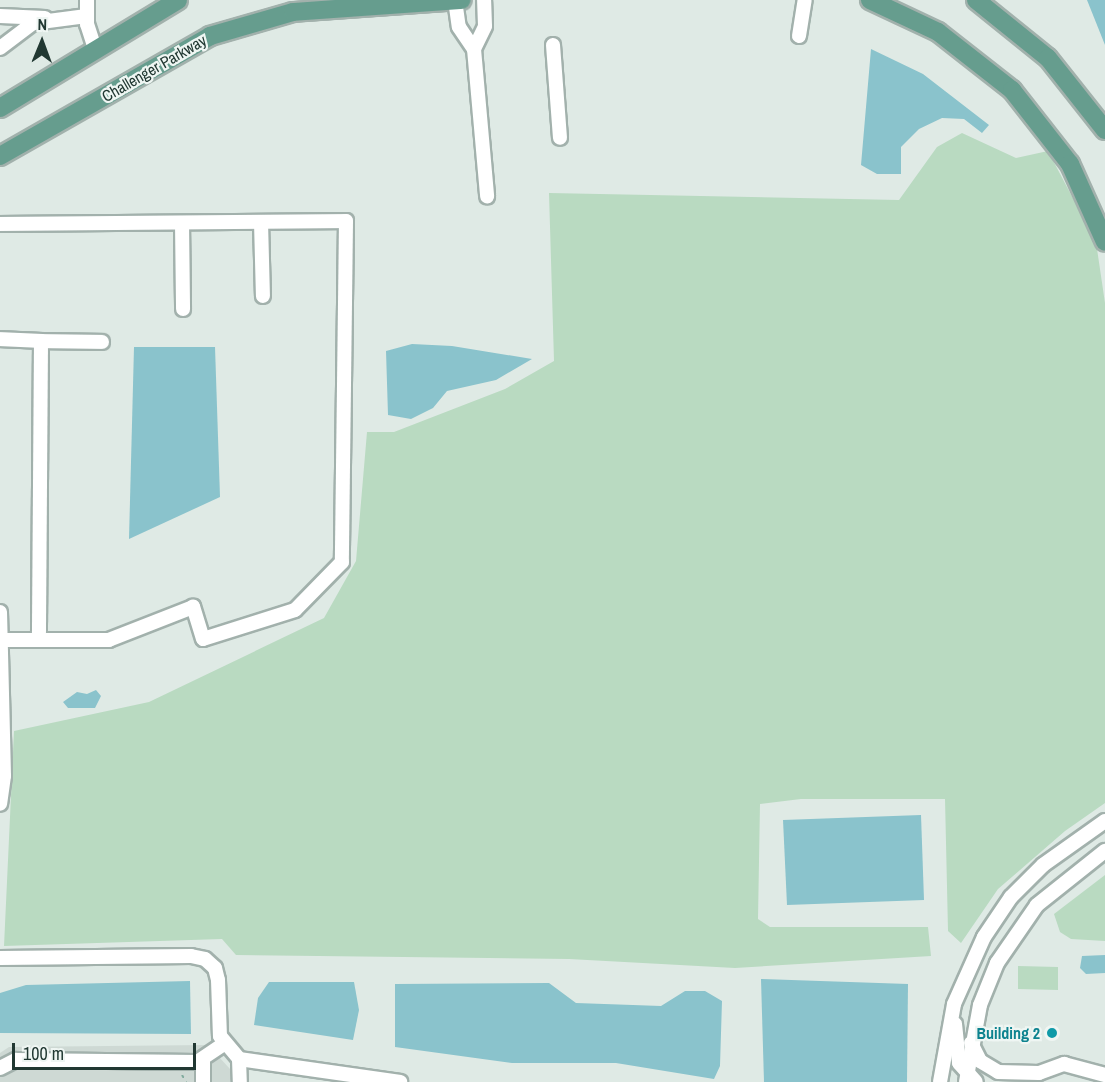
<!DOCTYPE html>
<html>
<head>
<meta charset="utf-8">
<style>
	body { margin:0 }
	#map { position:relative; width:1105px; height:1082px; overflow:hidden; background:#dfeae5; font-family:"Archivo Narrow",sans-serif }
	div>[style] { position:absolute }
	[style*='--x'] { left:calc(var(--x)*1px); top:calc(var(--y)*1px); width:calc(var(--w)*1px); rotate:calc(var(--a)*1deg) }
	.built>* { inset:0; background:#ced9d4 }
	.green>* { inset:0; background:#b9dac1 }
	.water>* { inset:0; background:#8ac3cc }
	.path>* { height:2px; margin-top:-1px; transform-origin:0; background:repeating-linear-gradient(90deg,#81ab9e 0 3px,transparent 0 7.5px) }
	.roads { filter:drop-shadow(2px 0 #a2b1ac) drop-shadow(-2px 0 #a2b1ac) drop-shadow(0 2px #a2b1ac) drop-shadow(0 -2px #a2b1ac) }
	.minor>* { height:14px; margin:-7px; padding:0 7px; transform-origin:7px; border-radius:7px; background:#fff }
	.major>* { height:18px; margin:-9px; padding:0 9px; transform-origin:9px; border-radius:9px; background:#669d8e }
	.dots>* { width:16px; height:16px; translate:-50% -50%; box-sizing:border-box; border:3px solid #eff6f3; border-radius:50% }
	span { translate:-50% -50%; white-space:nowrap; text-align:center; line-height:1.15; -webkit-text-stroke:4.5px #eff6f3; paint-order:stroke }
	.street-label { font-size:16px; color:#213832 }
	.culture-label { font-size:16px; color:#0d838f; font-weight:700 }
	.right { translate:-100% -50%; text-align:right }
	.north { position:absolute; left:12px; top:12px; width:60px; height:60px; -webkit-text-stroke:4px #eff6f3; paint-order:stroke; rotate:1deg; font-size:16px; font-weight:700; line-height:24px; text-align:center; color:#213832 }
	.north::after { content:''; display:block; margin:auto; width:21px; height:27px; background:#213832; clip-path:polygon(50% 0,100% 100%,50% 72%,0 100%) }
	.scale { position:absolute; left:12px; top:1043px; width:184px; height:27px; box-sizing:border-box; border:3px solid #213832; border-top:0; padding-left:8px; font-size:18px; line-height:21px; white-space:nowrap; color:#213832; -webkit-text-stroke:4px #eff6f3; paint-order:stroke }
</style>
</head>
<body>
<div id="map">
	<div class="built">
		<i style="clip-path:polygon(208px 1045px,230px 1069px,231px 1082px,0 1082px,0 1053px,9px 1047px)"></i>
	</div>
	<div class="green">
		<i style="clip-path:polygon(962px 133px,1016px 158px,1048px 151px,1096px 242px,1105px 303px,1105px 803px,1065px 831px,998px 889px,961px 943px,948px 931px,945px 799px,801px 799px,760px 804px,758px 919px,770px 927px,928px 927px,931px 956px,735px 968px,569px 959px,236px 955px,222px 939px,4px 946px,14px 731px,149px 702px,324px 618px,356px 561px,367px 432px,394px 432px,505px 389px,554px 361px,549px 193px,899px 200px,937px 147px)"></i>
		<i style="clip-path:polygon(1105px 875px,1105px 941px,1071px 939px,1060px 932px,1054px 914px)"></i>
		<i style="clip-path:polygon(1018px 966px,1058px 967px,1058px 990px,1018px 989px)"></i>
	</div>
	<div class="water">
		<i style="clip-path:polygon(1087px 0,1105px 0,1105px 45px)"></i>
		<i style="clip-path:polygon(871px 49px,923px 74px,989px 125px,982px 133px,964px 119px,942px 118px,919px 129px,901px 147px,901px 174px,877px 174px,861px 165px)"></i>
		<i style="clip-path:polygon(412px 344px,452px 346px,532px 359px,496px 380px,447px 391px,433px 408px,411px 419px,388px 415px,386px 351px)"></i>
		<i style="clip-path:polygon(134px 347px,215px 347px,220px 497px,129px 539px)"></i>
		<i style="clip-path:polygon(96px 690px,101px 696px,95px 708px,68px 708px,63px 702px,77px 692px,87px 694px)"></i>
		<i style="clip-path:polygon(921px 815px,924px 900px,787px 905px,783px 820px)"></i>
		<i style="clip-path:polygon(1105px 955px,1105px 973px,1086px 974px,1080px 968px,1082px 956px)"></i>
		<i style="clip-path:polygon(761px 979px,908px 984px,907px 1082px,764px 1082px)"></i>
		<i style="clip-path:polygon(190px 981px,191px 1034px,0 1033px,0 993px,26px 985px)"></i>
		<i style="clip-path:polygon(269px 982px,354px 982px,359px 1010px,353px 1040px,254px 1025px,258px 998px)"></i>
		<i style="clip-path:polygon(549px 983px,576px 1003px,661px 1006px,685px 991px,705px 991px,722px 1001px,720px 1066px,714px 1079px,616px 1063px,512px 1063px,395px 1047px,395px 984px)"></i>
	</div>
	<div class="path">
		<i style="--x:182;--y:1075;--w:8;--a:60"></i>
	</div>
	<div class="roads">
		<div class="minor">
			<i style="--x:87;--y:0;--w:24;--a:90"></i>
			<i style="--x:87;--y:24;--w:26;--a:72"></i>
			<i style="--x:455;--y:0;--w:27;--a:82"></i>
			<i style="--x:459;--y:27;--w:27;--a:56"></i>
			<i style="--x:474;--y:49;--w:148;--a:84.9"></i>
			<i style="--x:0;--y:16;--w:45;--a:2.5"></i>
			<i style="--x:799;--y:36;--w:36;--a:-81"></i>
			<i style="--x:553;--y:45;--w:93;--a:85.7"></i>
			<i style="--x:0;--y:48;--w:41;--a:-37.1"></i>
			<i style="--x:33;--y:23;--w:54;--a:-7.4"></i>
			<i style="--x:474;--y:49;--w:25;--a:-64"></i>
			<i style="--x:485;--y:26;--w:26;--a:-92"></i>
			<i style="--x:261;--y:222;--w:74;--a:88.5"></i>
			<i style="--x:182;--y:223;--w:86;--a:89.3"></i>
			<i style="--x:0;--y:224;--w:346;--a:-0.5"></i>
			<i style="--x:346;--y:221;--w:341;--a:90.7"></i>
			<i style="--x:342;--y:562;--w:67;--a:134.4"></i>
			<i style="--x:295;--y:610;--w:96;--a:162.5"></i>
			<i style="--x:203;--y:639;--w:34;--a:-107"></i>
			<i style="--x:193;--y:607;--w:90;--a:158.6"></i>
			<i style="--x:109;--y:640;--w:109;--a:180"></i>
			<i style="--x:0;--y:339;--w:41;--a:2.8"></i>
			<i style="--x:41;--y:341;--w:299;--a:90.4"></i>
			<i style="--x:41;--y:341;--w:61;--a:0.9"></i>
			<i style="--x:0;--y:612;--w:164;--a:88.6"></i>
			<i style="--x:4;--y:776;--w:28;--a:98"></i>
			<i style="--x:0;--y:958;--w:191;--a:-0.6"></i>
			<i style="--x:191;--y:956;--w:14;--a:12"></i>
			<i style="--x:205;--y:959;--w:13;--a:42"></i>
			<i style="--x:215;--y:968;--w:12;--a:76"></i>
			<i style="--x:218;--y:980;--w:56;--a:88"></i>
			<i style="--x:220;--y:1036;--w:30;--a:50"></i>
			<i style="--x:239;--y:1059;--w:163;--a:8.1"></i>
			<i style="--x:955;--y:1024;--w:39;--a:84"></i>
			<i style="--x:959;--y:1063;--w:25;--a:48"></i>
			<i style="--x:971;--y:1043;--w:20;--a:63"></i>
			<i style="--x:980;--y:1061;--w:21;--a:31"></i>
			<i style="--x:998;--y:1072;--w:41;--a:1.4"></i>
			<i style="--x:1039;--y:1073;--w:27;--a:-20"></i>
			<i style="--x:1064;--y:1064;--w:42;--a:15"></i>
			<i style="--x:239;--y:1059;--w:23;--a:88"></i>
			<i style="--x:203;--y:1061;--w:21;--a:90"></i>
			<i style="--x:0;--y:1068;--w:18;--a:-27"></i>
			<i style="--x:16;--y:1060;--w:181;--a:0.6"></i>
			<i style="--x:197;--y:1062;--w:32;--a:-34"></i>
			<i style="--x:940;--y:1082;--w:79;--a:-79.8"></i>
			<i style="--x:954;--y:1004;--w:73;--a:-65.9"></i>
			<i style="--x:984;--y:937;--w:48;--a:-56"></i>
			<i style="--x:1011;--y:897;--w:45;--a:-45"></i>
			<i style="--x:1043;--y:865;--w:76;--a:-35.4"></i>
			<i style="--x:966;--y:1082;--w:78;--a:-79.7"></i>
			<i style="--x:980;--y:1005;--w:45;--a:-68"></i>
			<i style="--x:997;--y:963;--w:70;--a:-55.4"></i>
			<i style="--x:1037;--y:905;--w:87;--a:-38.5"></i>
		</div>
		<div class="major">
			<i style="--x:870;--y:0;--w:75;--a:25.2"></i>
			<i style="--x:938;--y:32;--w:94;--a:38.1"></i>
			<i style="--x:1012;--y:90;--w:94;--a:51.9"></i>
			<i style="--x:1070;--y:164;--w:85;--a:65.8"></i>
			<i style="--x:976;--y:0;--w:92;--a:38.9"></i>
			<i style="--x:1048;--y:58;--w:92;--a:51.6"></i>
			<i style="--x:0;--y:108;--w:208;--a:-31.2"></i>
			<i style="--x:0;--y:156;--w:242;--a:-29.7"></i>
			<i style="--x:210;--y:36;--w:86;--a:-16.1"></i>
			<i style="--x:293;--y:12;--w:169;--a:-4.1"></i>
		</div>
	</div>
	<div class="dots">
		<i style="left:1052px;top:1033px;background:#0f9aa8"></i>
	</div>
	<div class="street-label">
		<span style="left:154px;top:68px;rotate:-30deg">Challenger Parkway</span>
	</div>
	<div class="culture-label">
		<span class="right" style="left:1040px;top:1033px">Building 2</span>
	</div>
	<div class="north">N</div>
	<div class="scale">100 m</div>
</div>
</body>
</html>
